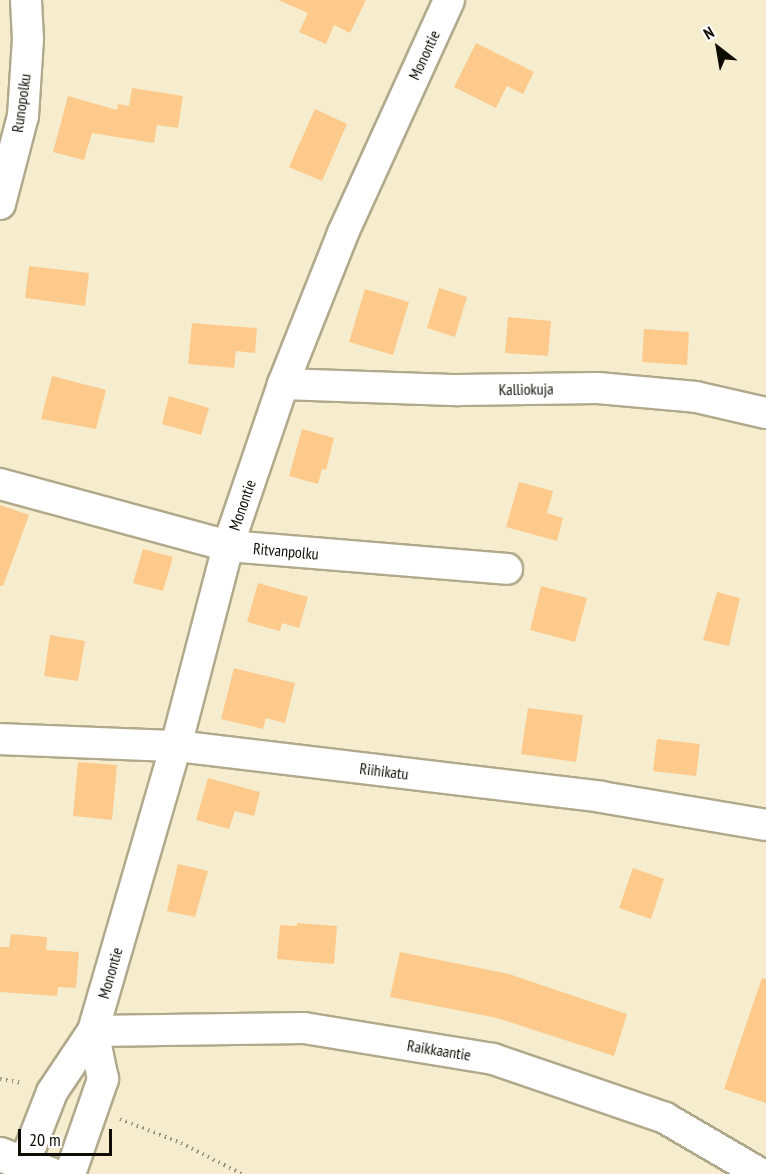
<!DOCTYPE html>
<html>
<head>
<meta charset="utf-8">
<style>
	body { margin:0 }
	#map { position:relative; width:766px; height:1174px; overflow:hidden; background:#f5edcd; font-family:"PT Sans Narrow",sans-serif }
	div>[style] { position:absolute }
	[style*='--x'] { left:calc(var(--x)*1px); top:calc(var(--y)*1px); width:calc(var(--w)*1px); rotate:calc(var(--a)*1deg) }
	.building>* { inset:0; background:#fdca8c }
	.path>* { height:4px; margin-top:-2px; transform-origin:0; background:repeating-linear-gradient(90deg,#9a947d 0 1.5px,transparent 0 6px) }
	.roads { filter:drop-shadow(2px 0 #b1a98b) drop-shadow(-2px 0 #b1a98b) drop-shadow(0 2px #b1a98b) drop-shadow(0 -2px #b1a98b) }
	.minor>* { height:30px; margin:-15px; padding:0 15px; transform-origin:15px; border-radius:15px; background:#fff }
	.tertiary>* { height:33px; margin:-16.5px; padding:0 16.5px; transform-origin:16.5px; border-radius:16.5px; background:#fff }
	span { translate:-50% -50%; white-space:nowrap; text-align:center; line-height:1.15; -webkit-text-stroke:4.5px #fff; paint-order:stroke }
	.street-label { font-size:16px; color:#0f0c03 }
	.north { position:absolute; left:688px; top:18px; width:60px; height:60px; -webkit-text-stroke:4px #fff; paint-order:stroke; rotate:329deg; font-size:16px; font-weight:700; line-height:24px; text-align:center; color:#0f0c03 }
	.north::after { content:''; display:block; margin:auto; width:21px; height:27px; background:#0f0c03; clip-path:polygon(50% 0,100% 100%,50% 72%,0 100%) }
	.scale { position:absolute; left:18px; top:1129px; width:94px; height:27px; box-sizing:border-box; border:3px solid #0f0c03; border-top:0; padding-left:8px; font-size:18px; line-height:21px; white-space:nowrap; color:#0f0c03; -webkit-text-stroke:4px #fff; paint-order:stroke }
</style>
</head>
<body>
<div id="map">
	<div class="building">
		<i style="clip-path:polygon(278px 0,366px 0,350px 33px,334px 25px,326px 44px,299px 32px,308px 13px)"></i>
		<i style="clip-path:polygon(476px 43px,534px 72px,523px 94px,507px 86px,496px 108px,454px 87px)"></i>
		<i style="clip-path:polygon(132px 88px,183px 96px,178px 128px,157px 125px,154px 143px,92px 133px,84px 160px,53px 152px,68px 96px,117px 110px,118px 104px,129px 106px)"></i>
		<i style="clip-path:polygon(315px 109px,347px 124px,322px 181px,289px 167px)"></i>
		<i style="clip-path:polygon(29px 266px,89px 273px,85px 306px,25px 298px)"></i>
		<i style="clip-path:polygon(439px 288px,467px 297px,455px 337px,427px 328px)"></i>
		<i style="clip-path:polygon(365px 289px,409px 302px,393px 355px,349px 342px)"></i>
		<i style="clip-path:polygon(508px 317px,551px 321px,548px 356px,505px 353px)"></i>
		<i style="clip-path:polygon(192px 323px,257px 328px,255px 353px,236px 351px,234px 368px,188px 364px)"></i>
		<i style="clip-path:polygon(644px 329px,689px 332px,687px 365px,642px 362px)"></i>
		<i style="clip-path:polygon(52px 376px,106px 390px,96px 429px,41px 419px)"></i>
		<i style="clip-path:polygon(169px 396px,209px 408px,201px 435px,162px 424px)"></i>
		<i style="clip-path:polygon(302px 429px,334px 438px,326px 470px,322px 469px,318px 484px,289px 476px)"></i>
		<i style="clip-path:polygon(519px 482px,553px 491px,547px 513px,563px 518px,557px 541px,506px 527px)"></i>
		<i style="clip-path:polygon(0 505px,29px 515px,3px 586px,0 586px)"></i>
		<i style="clip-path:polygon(143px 549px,173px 557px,163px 591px,133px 583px)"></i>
		<i style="clip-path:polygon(258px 583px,308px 597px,299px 628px,282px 623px,280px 631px,247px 622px)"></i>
		<i style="clip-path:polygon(541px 586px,587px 598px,575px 642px,530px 630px)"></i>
		<i style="clip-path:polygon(717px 592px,740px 598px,729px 646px,703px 640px)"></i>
		<i style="clip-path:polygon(50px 635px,85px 641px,78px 681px,44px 676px)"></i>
		<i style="clip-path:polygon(234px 668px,295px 683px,285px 723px,266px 718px,263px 729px,221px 719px)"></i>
		<i style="clip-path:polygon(528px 708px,583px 715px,576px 762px,521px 754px)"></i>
		<i style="clip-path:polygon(657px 739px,700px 744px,696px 776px,653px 771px)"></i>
		<i style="clip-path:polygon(78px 762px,117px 765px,112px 820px,73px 816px)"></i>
		<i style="clip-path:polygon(208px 778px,260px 792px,254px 816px,235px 811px,229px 829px,196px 820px)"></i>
		<i style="clip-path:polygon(178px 864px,208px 871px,195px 917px,167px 911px)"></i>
		<i style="clip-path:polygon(633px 868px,664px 879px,651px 919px,619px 908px)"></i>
		<i style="clip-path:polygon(297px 923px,337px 926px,334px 964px,277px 959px,280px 925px,297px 926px)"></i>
		<i style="clip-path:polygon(11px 934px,47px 937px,46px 950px,79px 952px,76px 988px,58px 987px,57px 996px,0 992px,0 947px,9px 947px)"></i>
		<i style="clip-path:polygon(400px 952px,509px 974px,627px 1014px,614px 1056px,497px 1018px,390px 997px)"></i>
		<i style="clip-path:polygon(762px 978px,766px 979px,766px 1103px,724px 1089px)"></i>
	</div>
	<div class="path">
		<i style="--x:0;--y:1079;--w:23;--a:10"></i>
		<i style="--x:120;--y:1119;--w:66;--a:21.5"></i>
		<i style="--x:181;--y:1143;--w:68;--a:26.9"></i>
	</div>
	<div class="roads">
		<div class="minor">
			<i style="--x:0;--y:204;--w:91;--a:-75.4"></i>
			<i style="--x:23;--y:116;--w:77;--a:-86.3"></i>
			<i style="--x:28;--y:39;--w:39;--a:-93"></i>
			<i style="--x:283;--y:384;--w:176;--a:2"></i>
			<i style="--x:459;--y:390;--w:139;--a:-0.8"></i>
			<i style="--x:598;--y:388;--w:98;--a:5.2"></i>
			<i style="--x:696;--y:397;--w:72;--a:12.9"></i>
			<i style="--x:0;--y:484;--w:236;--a:15.2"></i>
			<i style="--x:228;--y:546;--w:280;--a:4.7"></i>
			<i style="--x:0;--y:739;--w:176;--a:2.3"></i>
			<i style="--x:176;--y:746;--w:428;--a:6.8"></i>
			<i style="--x:601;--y:797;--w:167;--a:9.6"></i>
			<i style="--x:93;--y:1031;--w:211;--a:-0.8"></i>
			<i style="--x:304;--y:1028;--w:192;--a:9.3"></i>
			<i style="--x:493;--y:1059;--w:182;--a:18.9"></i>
			<i style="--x:665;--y:1118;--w:111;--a:30.3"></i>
			<i style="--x:24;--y:1164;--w:77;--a:-68.7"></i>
			<i style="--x:52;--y:1092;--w:73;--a:-56.1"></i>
			<i style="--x:93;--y:1031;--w:297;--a:-73.8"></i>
			<i style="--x:176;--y:746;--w:207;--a:-75.4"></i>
			<i style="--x:228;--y:546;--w:171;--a:-71.2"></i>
			<i style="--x:283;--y:384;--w:162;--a:-68.3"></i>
			<i style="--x:343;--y:233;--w:256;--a:-65.5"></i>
			<i style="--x:70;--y:1174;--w:101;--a:-70.8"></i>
			<i style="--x:103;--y:1079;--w:49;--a:-101.8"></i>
		</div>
		<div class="tertiary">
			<i style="--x:0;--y:1154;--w:54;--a:21.8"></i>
		</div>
	</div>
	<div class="street-label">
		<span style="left:424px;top:55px;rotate:-65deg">Monontie</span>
		<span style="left:21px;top:103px;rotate:-82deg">Runopolku</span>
		<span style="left:526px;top:389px;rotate:-1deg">Kalliokuja</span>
		<span style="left:242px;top:505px;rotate:-71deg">Monontie</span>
		<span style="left:286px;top:551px;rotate:5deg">Ritvanpolku</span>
		<span style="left:384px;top:771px;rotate:7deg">Riihikatu</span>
		<span style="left:110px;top:973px;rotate:-74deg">Monontie</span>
		<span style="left:439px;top:1050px;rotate:9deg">Raikkaantie</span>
	</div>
	<div class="north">N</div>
	<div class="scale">20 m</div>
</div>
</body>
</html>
